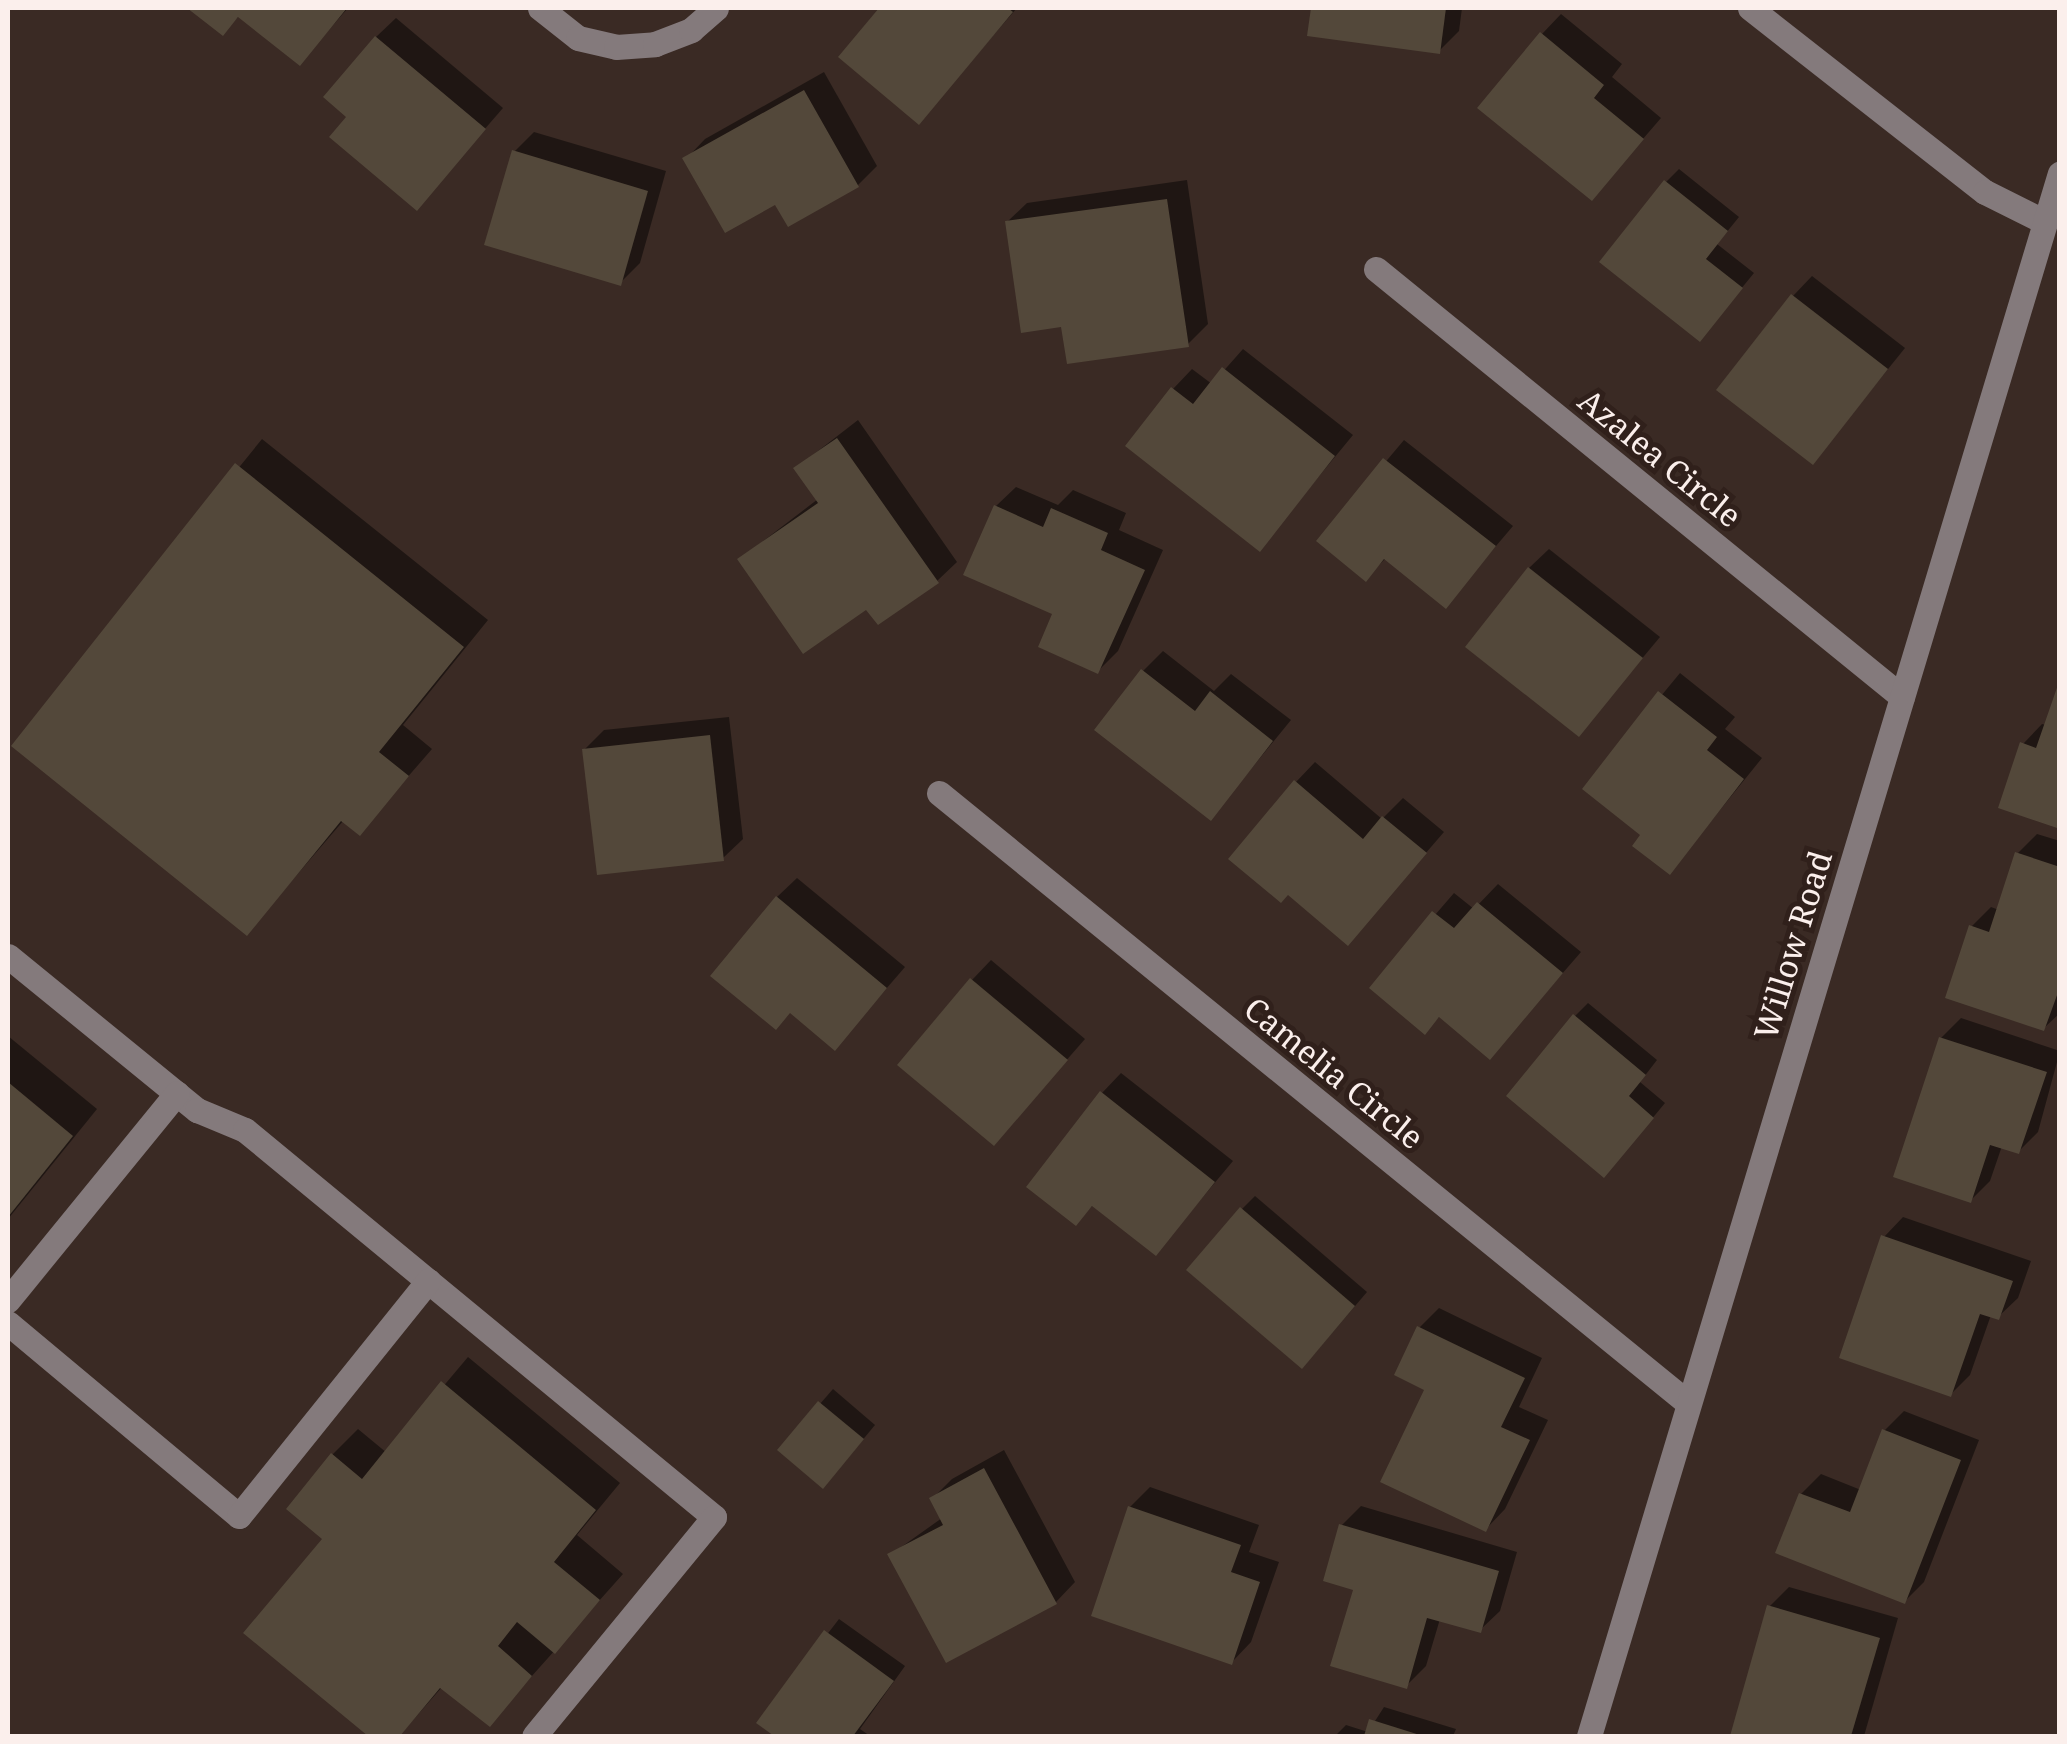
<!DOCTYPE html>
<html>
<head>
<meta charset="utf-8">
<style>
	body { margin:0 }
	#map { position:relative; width:2067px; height:1744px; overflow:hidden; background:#3a2a24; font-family:"Noto Serif",serif }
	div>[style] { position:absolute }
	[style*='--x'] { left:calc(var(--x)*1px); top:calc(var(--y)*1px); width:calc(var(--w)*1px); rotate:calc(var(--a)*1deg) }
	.shadow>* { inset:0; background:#0007 }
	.building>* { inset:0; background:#53483a }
	.minor>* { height:25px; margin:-12.5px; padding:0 12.5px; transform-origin:12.5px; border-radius:12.5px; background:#847a7c }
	span { translate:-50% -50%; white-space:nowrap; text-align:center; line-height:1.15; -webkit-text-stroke:10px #30201b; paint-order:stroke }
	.street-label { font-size:32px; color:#fbefec }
	.frame { position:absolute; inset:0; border:10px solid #fbefec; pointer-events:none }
</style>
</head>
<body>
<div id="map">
	<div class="shadow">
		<i style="clip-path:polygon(191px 8px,348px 8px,300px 63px,240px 15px,223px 33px)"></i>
		<i style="clip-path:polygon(883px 8px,1017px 8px,919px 121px,842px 56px)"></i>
		<i style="clip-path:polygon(1313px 8px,1462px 8px,1459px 31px,1439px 51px,1310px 34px)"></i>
		<i style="clip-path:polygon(1561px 14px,1622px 64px,1612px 77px,1661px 118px,1592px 198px,1542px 34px)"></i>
		<i style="clip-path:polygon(396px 18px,503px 108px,417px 207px,349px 117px,376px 37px)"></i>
		<i style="clip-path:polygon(824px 72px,877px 166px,858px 185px,776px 201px,686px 159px,705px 139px)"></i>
		<i style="clip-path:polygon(534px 132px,666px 171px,640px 263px,620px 283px,514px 152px)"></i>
		<i style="clip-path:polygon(1679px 169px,1739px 217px,1717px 244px,1754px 273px,1700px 339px,1666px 182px)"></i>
		<i style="clip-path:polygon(1187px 180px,1208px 324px,1188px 344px,1064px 324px,1007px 222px,1027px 203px)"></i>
		<i style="clip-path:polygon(1812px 276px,1905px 348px,1813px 462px,1793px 296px)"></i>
		<i style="clip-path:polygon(1243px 349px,1353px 435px,1260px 548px,1173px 389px,1192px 369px,1212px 384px)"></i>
		<i style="clip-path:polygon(858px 420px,957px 562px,937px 581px,867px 607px,740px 559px,818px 499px,796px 468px)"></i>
		<i style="clip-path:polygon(262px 439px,488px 620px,403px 725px,432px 749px,359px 833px,344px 820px,247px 933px,14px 745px)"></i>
		<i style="clip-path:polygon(1404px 440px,1513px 526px,1446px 605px,1387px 557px,1366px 578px,1319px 541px)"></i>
		<i style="clip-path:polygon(1016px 487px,1058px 505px,1073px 490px,1126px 513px,1119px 530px,1163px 550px,1118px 651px,1098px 671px,1055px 613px,996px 506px)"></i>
		<i style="clip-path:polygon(1549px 549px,1660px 637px,1579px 734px,1529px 568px)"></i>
		<i style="clip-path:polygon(1163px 651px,1214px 691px,1231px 674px,1291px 720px,1211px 818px,1143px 671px)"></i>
		<i style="clip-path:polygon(1680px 673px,1735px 717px,1725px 729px,1762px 758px,1670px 872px,1644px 835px,1585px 788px)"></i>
		<i style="clip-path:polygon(729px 717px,743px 839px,723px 858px,584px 750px,604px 730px)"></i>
		<i style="clip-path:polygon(2042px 724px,2046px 725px,2060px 826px,2023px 744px)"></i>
		<i style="clip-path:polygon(1315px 762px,1382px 819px,1403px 798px,1444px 832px,1348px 943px,1296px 782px)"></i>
		<i style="clip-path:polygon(2037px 834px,2060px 841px,2060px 1013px,2044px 1028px,1971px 927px,1991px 907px,1999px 910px,2017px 854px)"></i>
		<i style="clip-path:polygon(797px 878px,905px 967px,835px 1048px,777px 897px)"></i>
		<i style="clip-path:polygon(1498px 884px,1581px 952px,1490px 1057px,1441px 1015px,1425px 1031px,1372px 988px,1454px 893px,1474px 909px)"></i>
		<i style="clip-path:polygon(991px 960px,1085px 1039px,994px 1143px,972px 980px)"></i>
		<i style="clip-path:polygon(1588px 1003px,1657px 1060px,1640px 1082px,1665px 1103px,1617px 1161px,1575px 1016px)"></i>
		<i style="clip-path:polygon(1961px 1018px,2060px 1051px,2038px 1132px,2018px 1152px,2002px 1146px,1990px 1181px,1971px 1200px,1941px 1038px)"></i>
		<i style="clip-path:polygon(8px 1036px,97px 1109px,8px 1219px)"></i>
		<i style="clip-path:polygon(1121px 1073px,1233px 1161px,1156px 1253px,1094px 1204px,1076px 1223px,1102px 1093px)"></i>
		<i style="clip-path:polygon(1255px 1196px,1367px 1292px,1315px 1353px,1242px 1209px)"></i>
		<i style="clip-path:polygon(1903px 1217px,2031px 1261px,2018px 1298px,1998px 1317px,1991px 1315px,1970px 1375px,1950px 1395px,1884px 1237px)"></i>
		<i style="clip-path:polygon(1439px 1308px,1542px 1358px,1519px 1407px,1548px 1420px,1505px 1509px,1486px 1529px,1427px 1389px,1419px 1328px)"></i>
		<i style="clip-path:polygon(468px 1357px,620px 1483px,577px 1535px,623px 1574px,489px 1724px,443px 1686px,399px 1736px,372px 1736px,247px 1632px,326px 1539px,289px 1509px,333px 1454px,358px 1429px,387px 1453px)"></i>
		<i style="clip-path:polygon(833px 1389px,875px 1425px,836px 1472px,780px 1450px)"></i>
		<i style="clip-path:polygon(1904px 1411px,1979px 1440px,1924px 1582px,1905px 1601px,1801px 1494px,1821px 1474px,1861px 1490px,1884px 1431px)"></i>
		<i style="clip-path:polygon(1004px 1450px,1075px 1582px,1056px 1602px,890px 1555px,942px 1518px,932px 1499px,952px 1479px)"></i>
		<i style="clip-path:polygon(1150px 1487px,1259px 1525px,1249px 1552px,1279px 1562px,1251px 1642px,1232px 1662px,1130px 1507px)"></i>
		<i style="clip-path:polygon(1361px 1506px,1517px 1552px,1500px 1611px,1480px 1630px,1440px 1619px,1426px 1666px,1406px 1686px,1356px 1588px,1341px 1526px)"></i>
		<i style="clip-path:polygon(1789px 1587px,1898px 1618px,1864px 1736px,1732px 1736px,1769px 1607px)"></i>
		<i style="clip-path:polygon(839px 1619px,905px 1666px,860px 1729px,870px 1736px,778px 1736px,759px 1723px)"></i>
		<i style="clip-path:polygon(1384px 1707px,1456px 1729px,1453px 1736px,1335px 1736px,1346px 1725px,1368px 1732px)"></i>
	</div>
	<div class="building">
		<i style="clip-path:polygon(187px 8px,347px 8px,300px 66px,238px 17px,223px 36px)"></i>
		<i style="clip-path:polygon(879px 8px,1008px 8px,1013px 12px,919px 125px,838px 57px)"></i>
		<i style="clip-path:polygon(1311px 8px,1446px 8px,1440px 54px,1307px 36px)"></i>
		<i style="clip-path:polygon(1540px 32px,1604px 85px,1594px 98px,1644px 139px,1592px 201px,1477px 108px)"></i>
		<i style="clip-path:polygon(375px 36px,486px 129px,417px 211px,329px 137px,346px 117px,323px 97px)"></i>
		<i style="clip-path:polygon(804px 90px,859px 187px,788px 227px,775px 205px,725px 233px,682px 158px)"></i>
		<i style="clip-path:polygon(512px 150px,648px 191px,621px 286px,484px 245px)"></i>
		<i style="clip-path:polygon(1664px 180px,1728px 231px,1706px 259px,1743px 288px,1700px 342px,1599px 262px)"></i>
		<i style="clip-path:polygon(1167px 199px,1189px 347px,1067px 364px,1061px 327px,1021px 333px,1005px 221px)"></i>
		<i style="clip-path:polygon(1791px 294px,1888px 369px,1813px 465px,1716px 390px)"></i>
		<i style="clip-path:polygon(1222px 367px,1335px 456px,1260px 552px,1125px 446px,1171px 387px,1193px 404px)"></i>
		<i style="clip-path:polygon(837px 438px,939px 583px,878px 625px,866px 610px,803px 654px,737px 559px,818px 503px,793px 468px)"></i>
		<i style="clip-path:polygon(1383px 458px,1496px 546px,1446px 609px,1384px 559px,1366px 582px,1316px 541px)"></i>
		<i style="clip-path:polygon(235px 463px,464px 647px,379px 752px,409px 776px,360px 836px,341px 821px,247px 936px,11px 746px)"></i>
		<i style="clip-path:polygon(994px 505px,1043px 527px,1051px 508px,1108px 533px,1101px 550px,1145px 570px,1098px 674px,1038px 647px,1052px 614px,963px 575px)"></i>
		<i style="clip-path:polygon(1528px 567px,1643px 658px,1579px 737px,1465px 647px)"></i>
		<i style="clip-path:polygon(1141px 669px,1195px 711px,1210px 691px,1273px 741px,1211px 821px,1094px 730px)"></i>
		<i style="clip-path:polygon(2060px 679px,2060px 829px,1998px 808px,2020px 742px,2036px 748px)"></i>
		<i style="clip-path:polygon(1658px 691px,1717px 737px,1707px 750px,1744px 779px,1670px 875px,1632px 846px,1640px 835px,1582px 789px)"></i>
		<i style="clip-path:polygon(710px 735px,724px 861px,597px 875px,582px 749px)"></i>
		<i style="clip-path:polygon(1294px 780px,1363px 839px,1382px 816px,1427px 853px,1348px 946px,1288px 895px,1281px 903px,1228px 859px)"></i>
		<i style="clip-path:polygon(2015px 852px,2060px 867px,2060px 987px,2044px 1031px,1945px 998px,1969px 925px,1989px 932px)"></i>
		<i style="clip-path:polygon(776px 896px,887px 988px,835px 1051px,790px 1013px,776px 1030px,710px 976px)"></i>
		<i style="clip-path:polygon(1477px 902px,1563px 973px,1490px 1060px,1439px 1017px,1425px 1035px,1369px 988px,1432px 911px,1454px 928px)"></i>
		<i style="clip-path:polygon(970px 978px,1068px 1060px,994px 1146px,897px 1065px)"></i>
		<i style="clip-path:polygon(1573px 1014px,1646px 1075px,1629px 1096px,1654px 1118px,1604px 1178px,1506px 1096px)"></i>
		<i style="clip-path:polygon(1939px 1037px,2047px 1072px,2019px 1154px,1990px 1145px,1971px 1203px,1893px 1177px)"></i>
		<i style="clip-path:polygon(8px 1082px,73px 1136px,8px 1217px)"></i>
		<i style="clip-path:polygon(1100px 1091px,1215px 1182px,1156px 1256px,1092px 1206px,1076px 1226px,1026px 1187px)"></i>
		<i style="clip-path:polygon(1240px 1207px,1355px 1306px,1302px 1369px,1186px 1270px)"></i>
		<i style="clip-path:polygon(1881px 1235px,2013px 1281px,1999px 1320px,1980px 1314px,1951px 1397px,1839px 1358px)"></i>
		<i style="clip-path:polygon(1417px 1326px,1525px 1378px,1501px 1427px,1530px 1440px,1486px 1532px,1380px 1482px,1424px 1390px,1394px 1375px)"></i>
		<i style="clip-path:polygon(441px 1381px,596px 1510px,554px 1562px,600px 1600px,555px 1654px,517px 1622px,498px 1646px,532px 1676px,490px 1727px,440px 1688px,400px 1736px,368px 1736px,243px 1633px,322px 1539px,286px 1509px,331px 1453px,362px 1479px)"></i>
		<i style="clip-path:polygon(818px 1401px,864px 1439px,823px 1489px,777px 1450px)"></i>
		<i style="clip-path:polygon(1882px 1429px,1961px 1460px,1905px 1604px,1775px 1553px,1799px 1493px,1850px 1512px)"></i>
		<i style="clip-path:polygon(984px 1468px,1057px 1604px,946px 1663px,887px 1554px,943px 1525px,929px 1498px)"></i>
		<i style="clip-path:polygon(1128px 1506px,1241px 1545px,1231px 1572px,1260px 1582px,1232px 1665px,1091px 1616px)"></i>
		<i style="clip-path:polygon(1339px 1524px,1499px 1571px,1481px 1633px,1427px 1618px,1407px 1689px,1330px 1666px,1353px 1590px,1323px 1581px)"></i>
		<i style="clip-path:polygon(1767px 1605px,1880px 1638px,1851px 1736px,1730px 1736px)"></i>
		<i style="clip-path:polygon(824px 1630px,894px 1681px,853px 1736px,774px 1736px,756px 1723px)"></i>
		<i style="clip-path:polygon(1369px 1719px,1423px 1736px,1364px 1736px)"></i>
	</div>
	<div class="minor">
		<i style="--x:540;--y:8;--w:48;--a:38.3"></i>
		<i style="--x:578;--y:38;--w:39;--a:13"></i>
		<i style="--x:616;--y:47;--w:39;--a:-4"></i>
		<i style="--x:655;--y:44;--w:39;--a:-21"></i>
		<i style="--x:691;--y:30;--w:33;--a:-41"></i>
		<i style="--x:1750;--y:8;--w:298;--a:38.1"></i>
		<i style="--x:1985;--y:192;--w:67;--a:26.6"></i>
		<i style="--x:1376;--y:269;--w:678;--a:39.13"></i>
		<i style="--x:939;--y:793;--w:966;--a:39.16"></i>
		<i style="--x:8;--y:956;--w:244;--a:39.2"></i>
		<i style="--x:197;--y:1110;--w:52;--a:22.6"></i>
		<i style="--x:245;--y:1130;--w:608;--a:39.53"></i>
		<i style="--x:714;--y:1517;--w:283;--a:129.4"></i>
		<i style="--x:8;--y:1300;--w:267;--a:-50.8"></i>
		<i style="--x:8;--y:1323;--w:301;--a:39.9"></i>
		<i style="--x:239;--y:1516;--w:302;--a:-51.2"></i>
		<i style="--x:1589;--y:1736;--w:1632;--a:-73.23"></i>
	</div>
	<div class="street-label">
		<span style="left:1660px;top:458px;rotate:39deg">Azalea Circle</span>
		<span style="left:1793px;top:945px;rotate:-73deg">Willow Road</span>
		<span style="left:1334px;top:1073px;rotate:39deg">Camelia Circle</span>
	</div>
	<div class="frame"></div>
</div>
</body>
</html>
